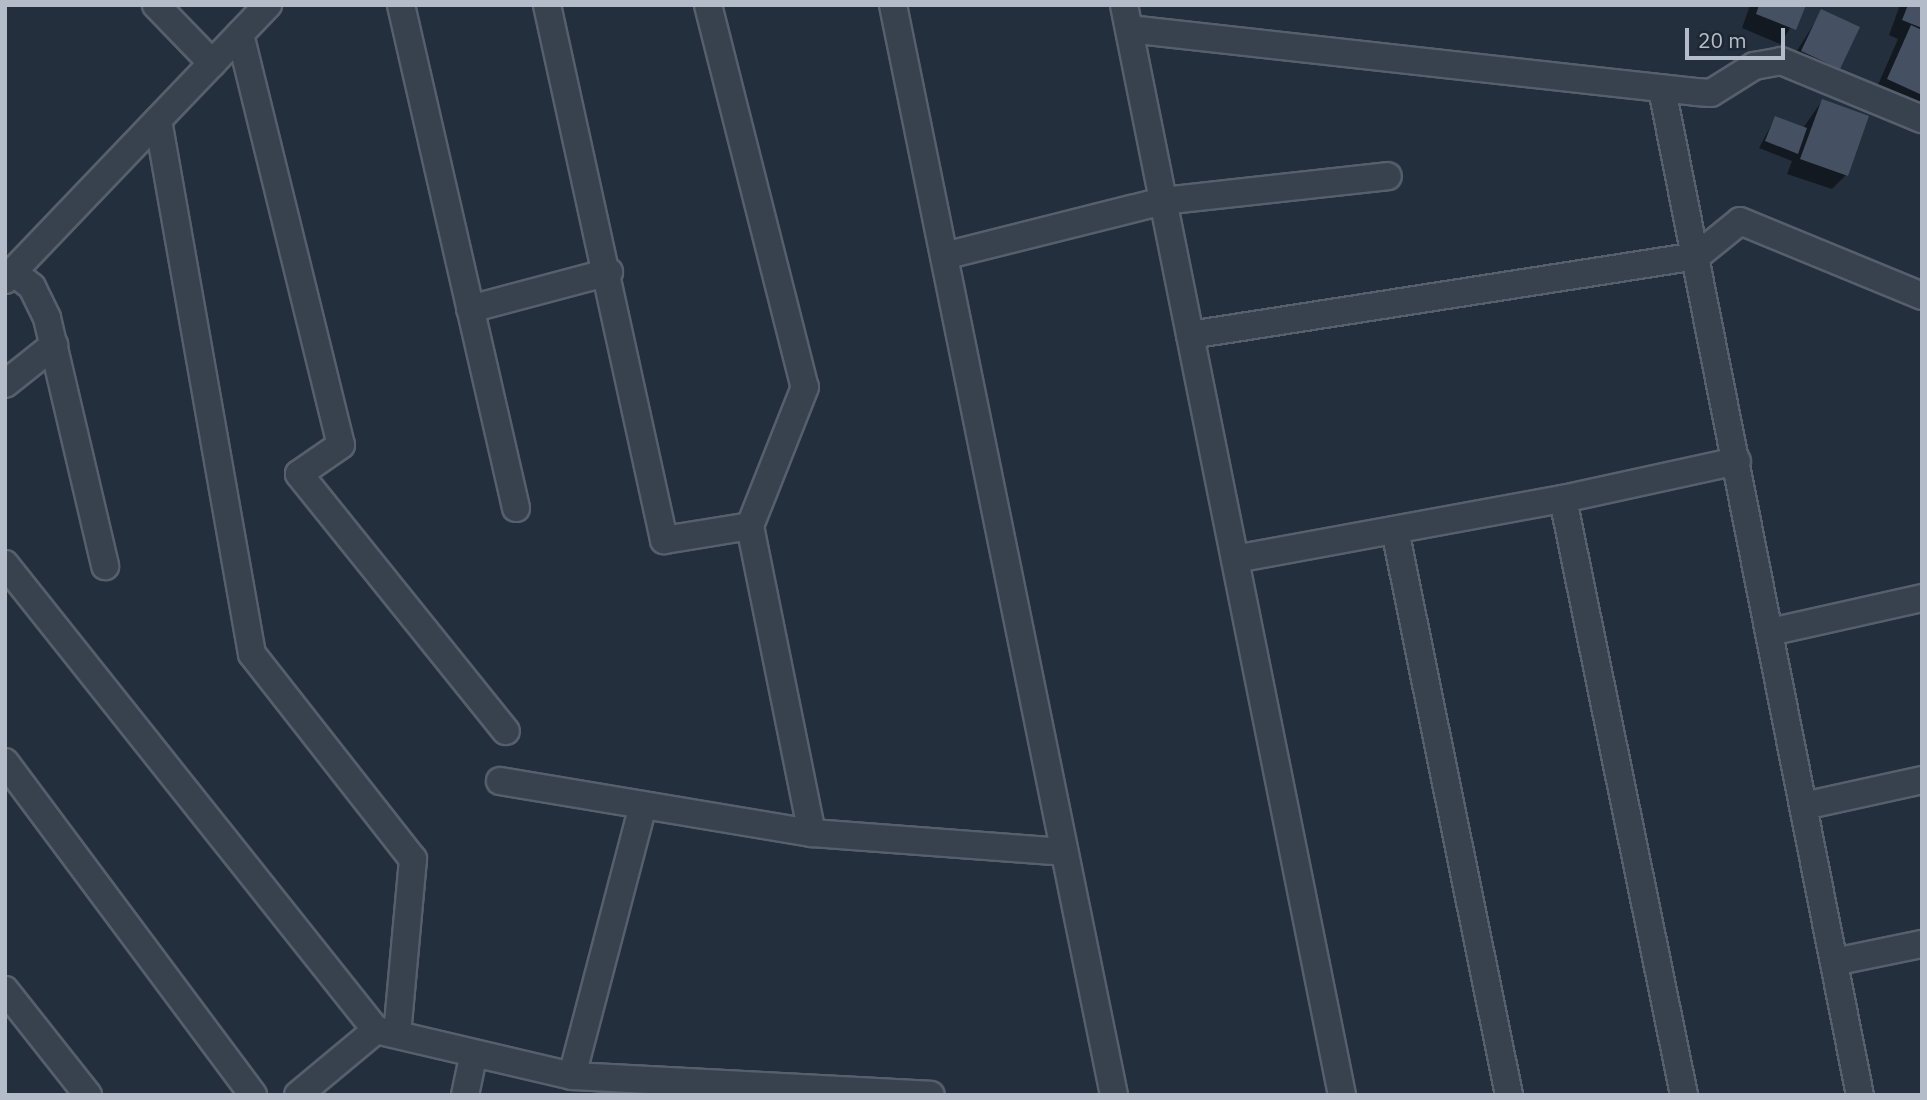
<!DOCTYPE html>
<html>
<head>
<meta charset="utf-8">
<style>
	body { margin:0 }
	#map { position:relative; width:1927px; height:1100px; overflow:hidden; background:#242f3e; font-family:"IBM Plex Sans",sans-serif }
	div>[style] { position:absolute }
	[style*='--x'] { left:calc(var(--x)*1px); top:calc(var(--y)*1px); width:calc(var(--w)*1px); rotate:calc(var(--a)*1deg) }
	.shadow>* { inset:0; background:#0007 }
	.building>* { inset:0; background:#455162 }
	.roads { filter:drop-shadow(2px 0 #565f6c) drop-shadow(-2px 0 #565f6c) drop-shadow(0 2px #565f6c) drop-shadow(0 -2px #565f6c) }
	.minor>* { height:26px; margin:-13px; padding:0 13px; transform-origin:13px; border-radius:13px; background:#38414e }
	span { translate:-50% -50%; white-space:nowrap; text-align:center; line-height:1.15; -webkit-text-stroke:5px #1d2633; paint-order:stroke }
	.frame { position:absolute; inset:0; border:7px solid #b4bcc9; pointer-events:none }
	.scale { position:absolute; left:1685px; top:28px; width:100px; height:32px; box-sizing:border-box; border:4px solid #b4bcc9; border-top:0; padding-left:9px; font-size:21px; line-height:24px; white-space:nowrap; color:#b4bcc9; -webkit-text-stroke:5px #1d2633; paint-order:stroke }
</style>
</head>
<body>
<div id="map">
	<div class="shadow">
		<i style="clip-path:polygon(1750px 5px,1805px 5px,1780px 44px,1742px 28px)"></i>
		<i style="clip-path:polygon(1900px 5px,1922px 5px,1922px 101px,1911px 111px,1874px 94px,1898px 39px,1889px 35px)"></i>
		<i style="clip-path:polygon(1822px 11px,1839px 68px,1824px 83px,1788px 65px)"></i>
		<i style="clip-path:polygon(1822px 101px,1846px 175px,1832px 189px,1787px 174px,1792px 161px,1759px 148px,1775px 118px,1803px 128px)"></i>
	</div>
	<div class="building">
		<i style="clip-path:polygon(1759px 5px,1806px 5px,1796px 30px,1756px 14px)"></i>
		<i style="clip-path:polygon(1908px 5px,1922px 5px,1922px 28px,1902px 20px)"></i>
		<i style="clip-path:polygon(1821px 9px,1860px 27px,1840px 69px,1801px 51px)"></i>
		<i style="clip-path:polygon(1911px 25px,1922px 30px,1922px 95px,1887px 79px)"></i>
		<i style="clip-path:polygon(1822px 99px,1869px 116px,1848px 176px,1800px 159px)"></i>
		<i style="clip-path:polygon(1775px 116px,1807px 128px,1798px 154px,1765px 141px)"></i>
	</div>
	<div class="roads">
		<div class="minor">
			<i style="--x:156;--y:5;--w:81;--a:46"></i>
			<i style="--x:401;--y:5;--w:516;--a:77.12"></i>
			<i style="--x:547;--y:5;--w:548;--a:77.66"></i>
			<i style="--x:664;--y:540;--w:87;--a:-9.2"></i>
			<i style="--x:750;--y:526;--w:313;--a:78.6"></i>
			<i style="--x:708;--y:5;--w:394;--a:75.8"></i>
			<i style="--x:805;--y:387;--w:149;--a:111.6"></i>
			<i style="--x:893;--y:5;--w:1112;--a:78.54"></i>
			<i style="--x:1124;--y:5;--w:1112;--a:78.69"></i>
			<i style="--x:1129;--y:29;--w:570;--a:6.34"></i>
			<i style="--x:1696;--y:92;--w:15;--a:4"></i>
			<i style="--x:1711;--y:93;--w:51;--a:-32.1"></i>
			<i style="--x:1754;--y:66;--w:27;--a:-10"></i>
			<i style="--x:1781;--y:61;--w:152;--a:22.4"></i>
			<i style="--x:240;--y:34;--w:423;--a:76.2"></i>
			<i style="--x:341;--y:445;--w:51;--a:145.4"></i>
			<i style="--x:299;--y:474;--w:330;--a:51.2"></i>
			<i style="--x:1662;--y:89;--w:1025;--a:78.87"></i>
			<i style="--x:158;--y:120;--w:542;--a:80.02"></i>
			<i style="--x:252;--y:654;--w:261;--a:51.9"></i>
			<i style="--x:413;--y:859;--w:176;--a:95.2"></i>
			<i style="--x:944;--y:256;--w:226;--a:-14.1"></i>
			<i style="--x:1163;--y:201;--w:226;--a:-6.3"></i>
			<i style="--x:13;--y:272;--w:24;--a:38"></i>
			<i style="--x:32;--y:287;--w:34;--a:64"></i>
			<i style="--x:47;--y:318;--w:255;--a:76.8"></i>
			<i style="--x:5;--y:280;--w:381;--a:-46.3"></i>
			<i style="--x:470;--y:309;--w:144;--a:-14.9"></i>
			<i style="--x:1190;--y:335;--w:513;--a:-8.86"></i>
			<i style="--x:1697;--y:256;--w:55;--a:-39.1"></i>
			<i style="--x:1740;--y:221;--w:197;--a:22.4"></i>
			<i style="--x:5;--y:384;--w:63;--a:-38.5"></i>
			<i style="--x:1563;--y:499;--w:178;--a:-12.3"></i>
			<i style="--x:1395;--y:530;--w:576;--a:78.59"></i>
			<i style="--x:1235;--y:559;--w:333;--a:-10.4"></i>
			<i style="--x:1563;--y:499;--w:608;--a:78.52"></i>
			<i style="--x:5;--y:564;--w:596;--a:51.48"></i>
			<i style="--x:376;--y:1030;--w:201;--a:13.2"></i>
			<i style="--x:572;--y:1076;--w:359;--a:3"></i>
			<i style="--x:1770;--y:632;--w:156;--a:-12.6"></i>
			<i style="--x:5;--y:762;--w:415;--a:53.3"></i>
			<i style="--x:500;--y:781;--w:316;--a:9.5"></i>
			<i style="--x:812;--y:833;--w:252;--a:4.3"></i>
			<i style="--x:1804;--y:806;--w:121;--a:-12.4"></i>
			<i style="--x:1834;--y:962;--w:90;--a:-11.6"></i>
			<i style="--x:5;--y:990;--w:134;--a:51.7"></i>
			<i style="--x:572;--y:1076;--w:280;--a:-75.3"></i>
			<i style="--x:298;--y:1095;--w:102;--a:-39.8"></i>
			<i style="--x:465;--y:1095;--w:38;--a:-78"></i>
		</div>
	</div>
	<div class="frame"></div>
	<div class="scale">20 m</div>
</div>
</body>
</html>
